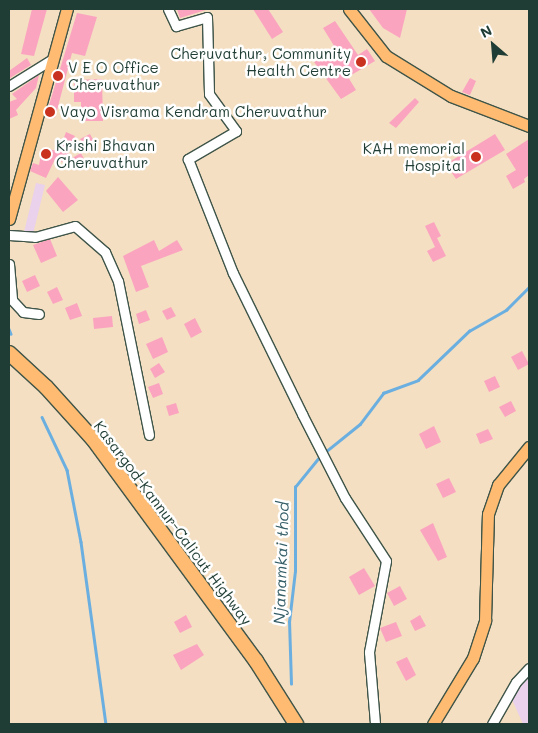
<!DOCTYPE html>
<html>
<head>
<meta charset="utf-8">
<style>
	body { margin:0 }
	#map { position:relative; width:538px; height:733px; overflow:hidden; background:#f4dfc2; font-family:Mali,sans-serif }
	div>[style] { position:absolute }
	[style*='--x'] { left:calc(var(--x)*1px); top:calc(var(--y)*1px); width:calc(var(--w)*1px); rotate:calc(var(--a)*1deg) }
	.built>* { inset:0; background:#ead1ec }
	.stream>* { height:2.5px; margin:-1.25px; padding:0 1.25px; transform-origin:1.25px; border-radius:1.25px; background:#6bafe0 }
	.building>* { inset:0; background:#fba4bf }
	.roads { filter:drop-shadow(1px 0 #3f5549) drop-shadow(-1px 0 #3f5549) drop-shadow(0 1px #3f5549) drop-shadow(0 -1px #3f5549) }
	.minor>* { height:9px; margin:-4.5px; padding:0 4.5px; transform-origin:4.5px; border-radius:4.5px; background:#fff }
	.major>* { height:11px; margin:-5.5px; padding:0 5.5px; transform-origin:5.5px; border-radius:5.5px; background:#ffbb71 }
	.highway>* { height:14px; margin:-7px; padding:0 7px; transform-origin:7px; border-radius:7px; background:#ffbb71 }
	.dots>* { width:14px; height:14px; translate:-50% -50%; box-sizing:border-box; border:2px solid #fff; border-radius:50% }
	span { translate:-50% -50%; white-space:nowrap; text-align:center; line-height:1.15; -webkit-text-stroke:5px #fff; paint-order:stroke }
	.poi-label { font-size:15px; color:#1f3d34 }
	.right { translate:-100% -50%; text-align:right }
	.left { translate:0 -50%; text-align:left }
	.street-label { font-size:15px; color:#1f3d34 }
	.water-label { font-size:16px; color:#365f68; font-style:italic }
	.frame { position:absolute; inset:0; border:10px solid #1f3d34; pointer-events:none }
	.north { position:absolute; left:468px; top:20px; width:50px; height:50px; -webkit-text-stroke:4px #fff; paint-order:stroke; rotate:333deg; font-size:14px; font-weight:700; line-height:20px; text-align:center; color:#1f3d34 }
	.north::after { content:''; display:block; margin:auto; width:18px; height:22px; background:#1f3d34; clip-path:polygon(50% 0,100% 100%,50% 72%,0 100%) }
</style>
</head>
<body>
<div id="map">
	<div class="built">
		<i style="clip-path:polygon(36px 183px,45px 185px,33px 234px,24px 232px)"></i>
		<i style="clip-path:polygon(529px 673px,529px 724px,523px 724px,510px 695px)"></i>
	</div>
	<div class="stream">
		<i style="--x:9;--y:329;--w:5;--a:68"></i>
		<i style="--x:42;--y:417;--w:59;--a:64.7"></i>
		<i style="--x:67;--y:470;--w:73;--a:79"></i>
		<i style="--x:81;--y:542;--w:184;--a:82.2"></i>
		<i style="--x:324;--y:453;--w:46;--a:-38.9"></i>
		<i style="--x:360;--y:424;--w:39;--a:-53"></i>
		<i style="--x:383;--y:393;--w:37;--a:-20"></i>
		<i style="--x:418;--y:380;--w:71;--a:-43.9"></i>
		<i style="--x:469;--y:331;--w:43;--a:-29.6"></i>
		<i style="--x:506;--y:310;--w:33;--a:-45"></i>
		<i style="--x:291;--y:684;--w:62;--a:-91.8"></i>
		<i style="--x:289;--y:622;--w:51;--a:-83.3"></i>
		<i style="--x:295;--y:571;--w:84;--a:-90"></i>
		<i style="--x:295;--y:487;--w:40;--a:-51"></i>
	</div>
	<div class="building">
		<i style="clip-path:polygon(32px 9px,47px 9px,34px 56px,21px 54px)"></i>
		<i style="clip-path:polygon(177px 9px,209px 9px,180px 18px)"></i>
		<i style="clip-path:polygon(253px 9px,268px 9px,283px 32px,272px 39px)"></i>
		<i style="clip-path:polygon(369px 9px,407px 9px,400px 38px,383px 28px)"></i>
		<i style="clip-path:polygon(77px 13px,97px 17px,85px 56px,72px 53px,55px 118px,46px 115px)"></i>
		<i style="clip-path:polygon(335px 21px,358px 55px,367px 49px,375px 61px,348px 77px,356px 90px,341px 99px,314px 62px,336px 49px,323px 28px)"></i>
		<i style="clip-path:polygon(27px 58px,31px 65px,10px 78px,9px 71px)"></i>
		<i style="clip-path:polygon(39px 75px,36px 88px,16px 110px,18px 115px,9px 119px,9px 102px,17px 99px,12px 94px)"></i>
		<i style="clip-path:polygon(470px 78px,476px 81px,470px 95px,462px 92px)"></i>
		<i style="clip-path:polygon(102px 79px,103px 121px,81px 121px,81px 102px,74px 102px,74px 80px)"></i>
		<i style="clip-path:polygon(415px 98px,419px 102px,396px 128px,389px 123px)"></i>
		<i style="clip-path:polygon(66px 132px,75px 136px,65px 163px,55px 159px,46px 178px,30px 171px,33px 163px,39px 165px,42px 148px,59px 151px)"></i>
		<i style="clip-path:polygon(90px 134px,97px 147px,87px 152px,80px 139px)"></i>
		<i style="clip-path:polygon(495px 134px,505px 150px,456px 179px,446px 164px)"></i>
		<i style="clip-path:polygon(529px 139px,529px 175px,524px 179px,525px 182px,513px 189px,506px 176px,516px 170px,506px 154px)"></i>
		<i style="clip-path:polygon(81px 153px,86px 163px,76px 167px,72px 158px)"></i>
		<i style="clip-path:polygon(58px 177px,78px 200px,63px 212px,46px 191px)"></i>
		<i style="clip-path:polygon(434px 222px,441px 236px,437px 238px,446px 256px,433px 262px,427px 251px,435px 247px,425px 226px)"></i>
		<i style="clip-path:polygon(50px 239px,57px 256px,41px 263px,33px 245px)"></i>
		<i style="clip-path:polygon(154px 240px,159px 251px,177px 240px,183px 250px,141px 266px,149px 287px,136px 292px,123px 256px)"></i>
		<i style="clip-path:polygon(35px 275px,40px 286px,27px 292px,22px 281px)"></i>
		<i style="clip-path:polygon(57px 287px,63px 300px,53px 304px,47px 292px)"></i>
		<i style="clip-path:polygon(77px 303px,82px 316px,70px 320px,65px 308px)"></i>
		<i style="clip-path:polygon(171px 307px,176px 316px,167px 320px,162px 311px)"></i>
		<i style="clip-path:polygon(146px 310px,150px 320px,139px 324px,136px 314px)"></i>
		<i style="clip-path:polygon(112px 316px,113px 327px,94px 329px,93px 318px)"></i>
		<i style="clip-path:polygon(195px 318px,202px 332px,191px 338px,184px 324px)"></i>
		<i style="clip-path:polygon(162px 337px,168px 352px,153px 359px,146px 344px)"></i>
		<i style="clip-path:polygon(522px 351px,529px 364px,518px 370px,511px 357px)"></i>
		<i style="clip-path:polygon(159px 363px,165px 372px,155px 378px,150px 369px)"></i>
		<i style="clip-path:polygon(495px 376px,500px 387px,489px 392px,484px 381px)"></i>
		<i style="clip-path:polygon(159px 383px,163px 394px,153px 398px,148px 387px)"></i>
		<i style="clip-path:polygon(511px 401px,516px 411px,505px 417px,499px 407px)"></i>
		<i style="clip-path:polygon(176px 403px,179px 413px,169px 416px,166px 406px)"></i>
		<i style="clip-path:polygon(434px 426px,441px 442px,426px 449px,419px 434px)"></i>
		<i style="clip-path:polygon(488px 429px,493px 439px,480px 444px,476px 434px)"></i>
		<i style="clip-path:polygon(449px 478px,456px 492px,443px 498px,436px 484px)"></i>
		<i style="clip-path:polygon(433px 523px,447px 557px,438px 561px,420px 530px)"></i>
		<i style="clip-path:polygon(364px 568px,375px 586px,359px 595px,349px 577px)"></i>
		<i style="clip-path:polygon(400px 586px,407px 599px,394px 606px,387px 593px)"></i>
		<i style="clip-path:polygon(186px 615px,192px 627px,180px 633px,174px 622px)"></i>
		<i style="clip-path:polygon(420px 615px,426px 626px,415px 631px,410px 621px)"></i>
		<i style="clip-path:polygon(396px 622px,402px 636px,386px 642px,380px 628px)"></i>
		<i style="clip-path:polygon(197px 644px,204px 655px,181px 670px,173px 655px)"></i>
		<i style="clip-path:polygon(407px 657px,416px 675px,406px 681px,396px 662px)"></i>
	</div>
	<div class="roads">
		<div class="minor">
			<i style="--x:168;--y:9;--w:19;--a:65"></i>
			<i style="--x:176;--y:26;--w:32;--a:-16"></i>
			<i style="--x:207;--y:17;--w:77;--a:88.5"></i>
			<i style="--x:209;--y:94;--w:46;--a:53.9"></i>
			<i style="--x:236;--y:131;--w:56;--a:149.7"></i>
			<i style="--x:188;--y:159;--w:123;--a:68.5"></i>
			<i style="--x:233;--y:273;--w:157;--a:63.9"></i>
			<i style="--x:302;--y:414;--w:94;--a:62.9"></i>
			<i style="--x:345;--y:498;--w:75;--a:56.9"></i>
			<i style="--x:386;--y:561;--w:93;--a:100.6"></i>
			<i style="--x:369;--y:652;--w:72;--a:85.2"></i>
			<i style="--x:9;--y:86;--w:53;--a:-31.9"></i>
			<i style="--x:9;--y:235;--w:26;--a:4"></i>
			<i style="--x:35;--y:237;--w:41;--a:-15.4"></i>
			<i style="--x:75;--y:226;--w:40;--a:41"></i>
			<i style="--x:105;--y:252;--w:32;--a:66"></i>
			<i style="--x:118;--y:281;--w:157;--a:78.6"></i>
			<i style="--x:9;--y:264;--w:36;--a:85"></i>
			<i style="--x:12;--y:300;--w:16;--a:47"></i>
			<i style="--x:23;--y:312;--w:16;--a:7"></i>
			<i style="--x:492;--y:724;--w:48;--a:-60.3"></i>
			<i style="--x:516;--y:682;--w:19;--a:-47"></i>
		</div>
		<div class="major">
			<i style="--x:349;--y:9;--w:60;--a:51.8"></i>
			<i style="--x:386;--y:56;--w:76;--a:31.6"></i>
			<i style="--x:451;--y:96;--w:84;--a:21"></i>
			<i style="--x:9;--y:219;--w:218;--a:-74.6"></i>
			<i style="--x:433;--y:724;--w:77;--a:-58.8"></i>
			<i style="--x:473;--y:658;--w:40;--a:-72"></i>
			<i style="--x:485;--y:620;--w:106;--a:-88.4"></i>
			<i style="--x:488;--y:514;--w:31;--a:-71"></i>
			<i style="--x:498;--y:485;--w:49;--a:-50.8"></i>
		</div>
		<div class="highway">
			<i style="--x:9;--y:353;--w:50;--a:42.6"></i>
			<i style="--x:46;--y:387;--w:70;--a:47.9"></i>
			<i style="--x:93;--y:439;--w:275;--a:53.7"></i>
			<i style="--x:256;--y:661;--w:75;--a:57.6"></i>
		</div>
	</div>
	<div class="dots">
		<i style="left:361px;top:62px;background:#c8321e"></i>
		<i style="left:58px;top:76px;background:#c8321e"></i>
		<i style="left:50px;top:112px;background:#c8321e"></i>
		<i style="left:46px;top:154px;background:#c8321e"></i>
		<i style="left:476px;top:157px;background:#c8321e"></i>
	</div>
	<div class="poi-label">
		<span class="right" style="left:351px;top:62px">Cheruvathur, Community<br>Health Centre</span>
		<span class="left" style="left:68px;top:76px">V E O Office<br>Cheruvathur</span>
		<span class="left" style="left:60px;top:112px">Vayo Visrama Kendram Cheruvathur</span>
		<span class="left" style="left:56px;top:154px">Krishi Bhavan<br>Cheruvathur</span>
		<span class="right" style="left:465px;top:157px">KAH memorial<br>Hospital</span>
	</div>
	<div class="street-label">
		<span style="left:173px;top:523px;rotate:53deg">Kasargod-Kannur-Calicut Highway</span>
	</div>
	<div class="water-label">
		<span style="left:281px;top:563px;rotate:-88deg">Njanamkai thod</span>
	</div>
	<div class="frame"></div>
	<div class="north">N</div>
</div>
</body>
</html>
